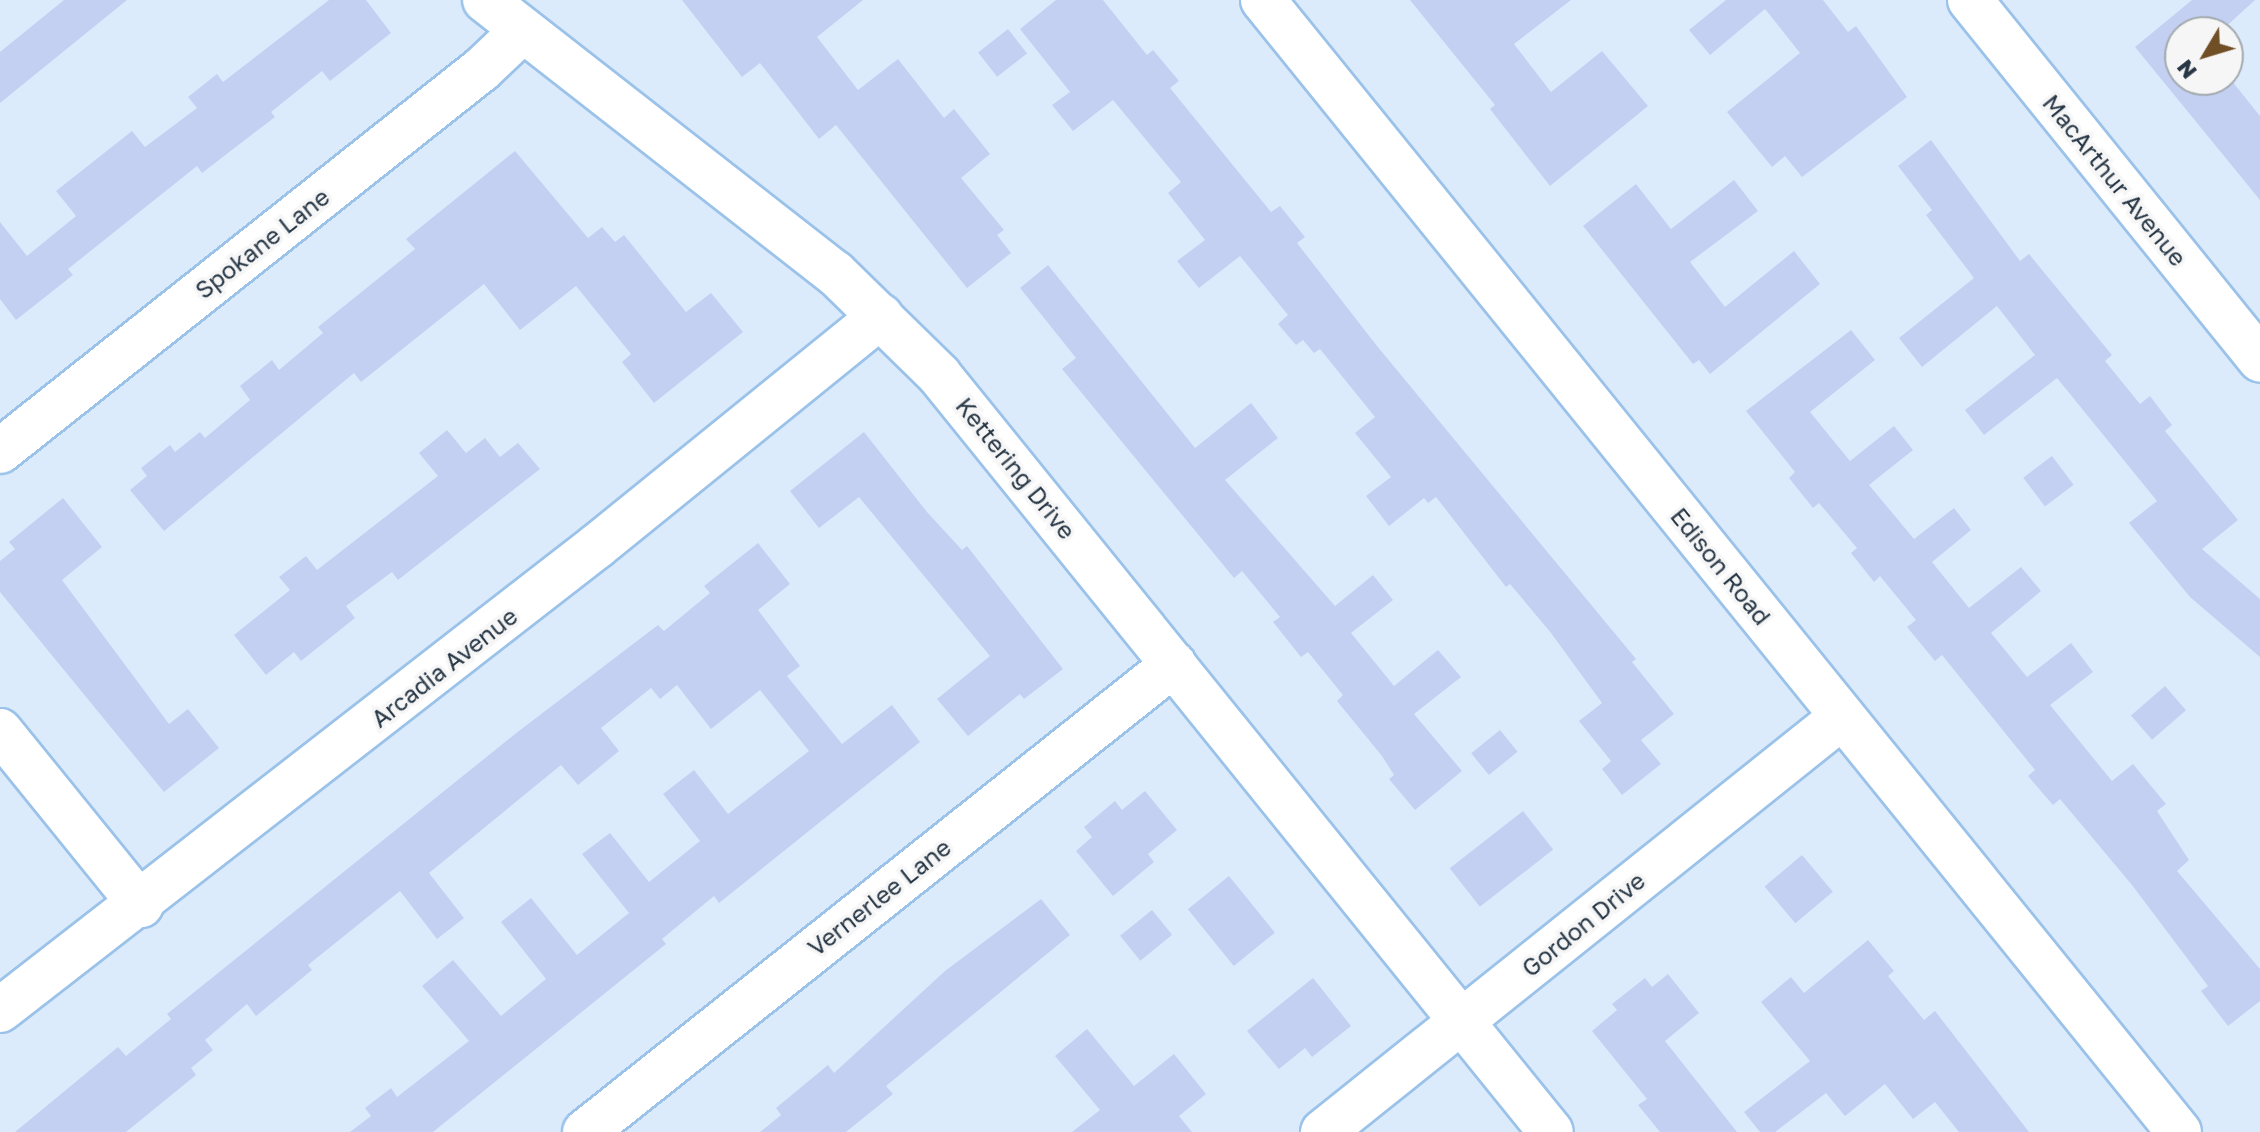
<!DOCTYPE html>
<html>
<head>
<meta charset="utf-8">
<style>
  body { margin:0 }
  #map { position:relative; width:2260px; height:1132px; overflow:hidden; background:#dbebfc; font-family:"Golos Text",sans-serif }
  div>[style] { position:absolute }
  .building>* { inset:0; background:#c4d0f2; transform-origin:0 0 }
  .roads { filter:drop-shadow(2px 0 #9bc2e9) drop-shadow(-2px 0 #9bc2e9) drop-shadow(0 2px #9bc2e9) drop-shadow(0 -2px #9bc2e9) }
  .minor>* { height:44px; margin:-22px; padding:0 22px; transform-origin:22px; border-radius:22px; background:#fff }
  .major>* { height:44px; margin:-22px; padding:0 22px; transform-origin:22px; border-radius:22px; background:#fff }
  span { translate:-50% -50%; white-space:nowrap; text-align:center; line-height:1.15; -webkit-text-stroke:7px #f6f6f6; paint-order:stroke }
  .street-label { font-size:24px; color:#273746 }
  .north { position:absolute; left:2164px; top:16px; width:80px; height:80px; box-sizing:border-box; background:#f6f6f6; border:2px solid #a3aab0; border-radius:50%; rotate:232deg; font-size:22px; font-weight:700; line-height:32px; text-align:center; color:#273746 }
  .north::after { content:''; display:block; margin:auto; width:28px; height:36px; background:#704e26; clip-path:polygon(50% 0,100% 100%,50% 72%,0 100%) }
</style>
</head>
<body>
<div id="map">
  <div class="building">
    <div style="clip-path:polygon(64px 0,127px 0,0 103px,0 52px)"></div>
    <div style="clip-path:polygon(329px 0,366px 0,391px 33px,330px 81px,322px 71px,271px 112px,275px 117px,202px 173px,197px 166px,68px 269px,73px 275px,16px 320px,0 299px,0 222px,27px 256px,76px 216px,56px 191px,132px 131px,145px 147px,197px 108px,188px 97px,217px 74px,223px 82px)"></div>
    <div style="clip-path:polygon(682px 0,863px 0,817px 37px,858px 90px,898px 59px,944px 118px,954px 109px,990px 154px,961px 178px,1004px 230px,997px 235px,1011px 253px,967px 288px,836px 125px,819px 139px,760px 63px,742px 77px)"></div>
    <div style="clip-path:polygon(1056px 0,1103px 0,1147px 55px,1153px 50px,1179px 81px,1170px 88px,1271px 212px,1280px 206px,1305px 237px,1297px 243px,1377px 346px,1636px 659px,1632px 662px,1674px 714px,1641px 740px,1661px 764px,1622px 795px,1602px 769px,1611px 761px,1579px 721px,1602px 703px,1551px 633px,1510px 584px,1506px 587px,1436px 497px,1428px 503px,1424px 498px,1389px 526px,1366px 496px,1391px 477px,1355px 433px,1375px 417px,1320px 349px,1314px 353px,1303px 340px,1296px 345px,1278px 324px,1288px 315px,1240px 256px,1199px 288px,1177px 261px,1205px 240px,1168px 193px,1181px 182px,1113px 100px,1073px 131px,1052px 105px,1070px 92px,1020px 29px)"></div>
    <div style="clip-path:polygon(1410px 0,1571px 0,1514px 44px,1551px 92px,1602px 51px,1648px 106px,1550px 186px,1490px 109px,1495px 105px)"></div>
    <div style="clip-path:polygon(1726px 0,1823px 0,1848px 32px,1856px 26px,1907px 97px,1802px 177px,1785px 156px,1772px 167px,1727px 112px,1800px 53px,1765px 9px,1710px 55px,1689px 30px)"></div>
    <div style="clip-path:polygon(2192px 0,2255px 0,2220px 32px,2180px 32px,2180px 80px,2228px 80px,2228px 76px,2260px 116px,2260px 200px,2135px 47px)"></div>
    <div style="left:1008px;top:29px;width:31px;height:38px;rotate:52deg"></div>
    <div style="clip-path:polygon(2228px 41px,2240px 56px,2228px 65px)"></div>
    <div style="clip-path:polygon(1931px 140px,2020px 261px,2029px 254px,2112px 355px,2105px 361px,2140px 404px,2150px 396px,2172px 425px,2165px 431px,2238px 520px,2202px 549px,2260px 599px,2260px 657px,2190px 597px,2129px 523px,2157px 501px,2057px 378px,1984px 435px,1965px 410px,2035px 355px,1997px 306px,1922px 367px,1899px 338px,1974px 278px,1926px 215px,1932px 210px,1898px 166px)"></div>
    <div style="clip-path:polygon(515px 151px,588px 238px,602px 227px,615px 242px,624px 235px,686px 312px,711px 293px,743px 332px,654px 403px,622px 362px,631px 354px,576px 286px,520px 330px,484px 284px,361px 382px,354px 373px,164px 531px,130px 490px,147px 476px,141px 468px,170px 445px,175px 452px,200px 432px,205px 438px,250px 400px,240px 386px,272px 360px,279px 370px,323px 333px,318px 327px,415px 249px,406px 239px)"></div>
    <div style="clip-path:polygon(1734px 180px,1758px 211px,1690px 262px,1725px 307px,1794px 251px,1820px 284px,1710px 374px,1699px 360px,1693px 364px,1583px 226px,1636px 184px,1671px 229px)"></div>
    <div style="clip-path:polygon(1048px 265px,1195px 448px,1251px 403px,1278px 438px,1225px 480px,1335px 606px,1373px 575px,1393px 600px,1351px 633px,1394px 686px,1438px 650px,1461px 677px,1414px 714px,1462px 771px,1415px 810px,1389px 779px,1394px 775px,1382px 756px,1337px 701px,1343px 695px,1308px 652px,1301px 657px,1273px 622px,1280px 617px,1242px 571px,1234px 578px,1062px 369px,1076px 358px,1020px 288px)"></div>
    <div style="clip-path:polygon(1851px 330px,1875px 360px,1810px 412px,1850px 461px,1894px 426px,1913px 450px,1869px 485px,1914px 539px,1954px 508px,1971px 530px,1932px 562px,1969px 608px,2021px 567px,2041px 591px,1991px 633px,2027px 677px,2071px 643px,2093px 672px,2050px 705px,2112px 781px,2133px 764px,2166px 804px,2157px 811px,2189px 860px,2177px 871px,2260px 969px,2260px 1001px,2228px 1026px,2201px 991px,2208px 986px,2132px 885px,2060px 799px,2053px 805px,2028px 776px,2035px 770px,1942px 655px,1935px 661px,1907px 627px,1916px 620px,1880px 576px,1874px 582px,1851px 553px,1857px 548px,1819px 503px,1813px 508px,1789px 478px,1795px 472px,1746px 411px)"></div>
    <div style="clip-path:polygon(447px 430px,466px 453px,485px 438px,500px 457px,518px 443px,540px 469px,398px 580px,392px 572px,346px 606px,355px 618px,301px 661px,294px 652px,266px 675px,234px 635px,290px 590px,279px 577px,306px 556px,317px 570px,438px 476px,419px 453px)"></div>
    <div style="clip-path:polygon(864px 432px,927px 512px,962px 550px,967px 546px,1063px 669px,1024px 699px,1020px 694px,968px 736px,937px 699px,990px 656px,859px 497px,819px 528px,790px 491px)"></div>
    <div style="left:2052px;top:456px;width:36px;height:36px;rotate:53deg"></div>
    <div style="clip-path:polygon(63px 498px,102px 547px,62px 580px,169px 724px,188px 709px,219px 748px,164px 792px,0 592px,0 561px,15px 549px,9px 542px)"></div>
    <div style="clip-path:polygon(758px 543px,790px 584px,758px 610px,800px 666px,787px 676px,842px 744px,892px 705px,920px 742px,719px 903px,714px 896px,662px 939px,666px 944px,433px 1132px,350px 1132px,371px 1116px,365px 1108px,391px 1088px,397px 1097px,469px 1041px,422px 986px,453px 960px,501px 1016px,546px 979px,501px 922px,531px 898px,577px 955px,629px 913px,582px 854px,610px 833px,649px 882px,700px 841px,663px 794px,694px 770px,728px 814px,809px 751px,760px 690px,711px 729px,677px 685px,660px 699px,651px 688px,601px 728px,619px 751px,578px 785px,561px 765px,429px 873px,464px 918px,437px 939px,400px 891px,308px 965px,312px 970px,256px 1016px,247px 1004px,205px 1040px,213px 1050px,191px 1068px,196px 1075px,126px 1132px,15px 1132px,118px 1047px,126px 1056px,171px 1019px,167px 1014px,515px 734px,658px 625px,664px 631px,710px 593px,704px 586px)"></div>
    <div style="left:2165px;top:686px;width:32px;height:45px;rotate:49deg"></div>
    <div style="left:1500px;top:730px;width:28px;height:37px;rotate:51deg"></div>
    <div style="clip-path:polygon(1145px 791px,1177px 830px,1148px 854px,1154px 862px,1113px 896px,1076px 851px,1092px 837px,1084px 827px,1115px 801px,1122px 810px)"></div>
    <div style="left:1523px;top:811px;width:49px;height:93px;rotate:52deg"></div>
    <div style="left:1802px;top:855px;width:48px;height:49px;rotate:50deg"></div>
    <div style="left:1229px;top:876px;width:73px;height:53px;rotate:51deg"></div>
    <div style="clip-path:polygon(1041px 899px,1070px 935px,886px 1086px,893px 1094px,846px 1132px,760px 1132px,781px 1115px,776px 1108px,828px 1065px,834px 1073px,945px 971px)"></div>
    <div style="left:1152px;top:910px;width:32px;height:41px;rotate:51deg"></div>
    <div style="clip-path:polygon(1868px 940px,1894px 971px,1888px 976px,1924px 1020px,1935px 1011px,2029px 1132px,1959px 1132px,1935px 1102px,1913px 1119px,1885px 1084px,1845px 1116px,1826px 1093px,1775px 1132px,1760px 1132px,1744px 1112px,1810px 1061px,1761px 1002px,1791px 977px,1804px 993px)"></div>
    <div style="clip-path:polygon(1668px 974px,1699px 1013px,1665px 1041px,1737px 1132px,1660px 1132px,1638px 1105px,1647px 1099px,1592px 1031px,1617px 1010px,1612px 1004px,1645px 978px,1652px 987px)"></div>
    <div style="clip-path:polygon(1313px 978px,1351px 1026px,1312px 1057px,1305px 1048px,1279px 1069px,1247px 1031px)"></div>
    <div style="clip-path:polygon(1087px 1029px,1134px 1086px,1174px 1054px,1206px 1094px,1179px 1116px,1192px 1132px,1072px 1132px,1100px 1110px,1055px 1056px)"></div>
  </div>
  <div class="roads">
    <div class="minor">
      <div style="left:485px;top:0;width:444px;rotate:38deg"></div>
      <div style="left:835px;top:273px;width:146px;rotate:44.4deg"></div>
      <div style="left:939px;top:375px;width:973px;rotate:51.05deg"></div>
      <div style="left:1970px;top:0;width:462px;rotate:51.1deg"></div>
      <div style="left:0;top:451px;width:615px;rotate:-38.4deg"></div>
      <div style="left:482px;top:69px;width:54px;rotate:-43.5deg"></div>
      <div style="left:0;top:731px;width:224px;rotate:51deg"></div>
      <div style="left:0;top:1010px;width:756px;rotate:-37.86deg"></div>
      <div style="left:597px;top:546px;width:365px;rotate:-39deg"></div>
      <div style="left:585px;top:1132px;width:752px;rotate:-38.47deg"></div>
      <div style="left:1323px;top:1132px;width:665px;rotate:-38.65deg"></div>
    </div>
    <div class="major">
      <div style="left:1263px;top:0;width:1456px;rotate:51.02deg"></div>
    </div>
  </div>
  <div class="street-label">
    <span style="left:2115px;top:180px;rotate:51deg">MacArthur Avenue</span>
    <span style="left:262px;top:243px;rotate:-38deg">Spokane Lane</span>
    <span style="left:1016px;top:468px;rotate:51deg">Kettering Drive</span>
    <span style="left:1721px;top:566px;rotate:51deg">Edison Road</span>
    <span style="left:444px;top:667px;rotate:-38deg">Arcadia Avenue</span>
    <span style="left:879px;top:897px;rotate:-38deg">Vernerlee Lane</span>
    <span style="left:1583px;top:924px;rotate:-39deg">Gordon Drive</span>
  </div>
  <div class="north">N</div>
</div>
</body>
</html>
